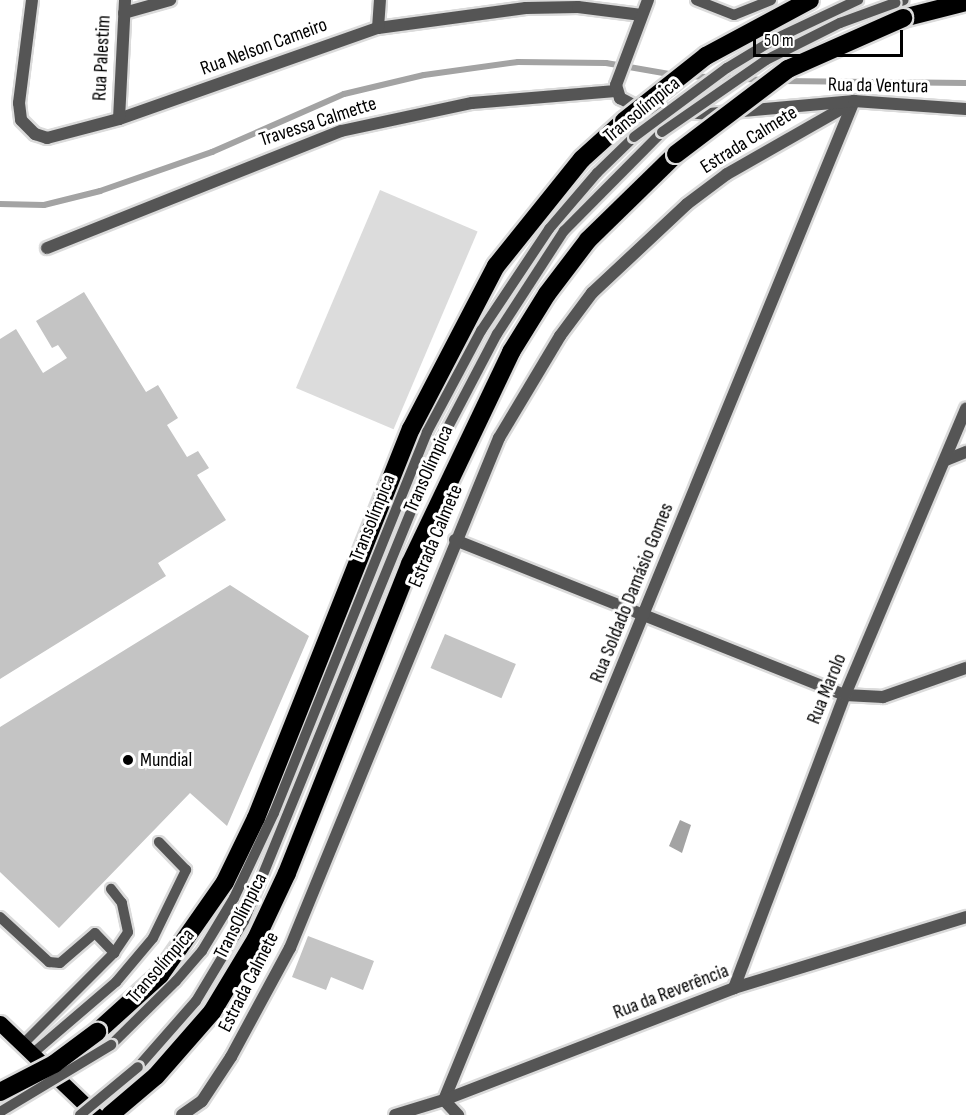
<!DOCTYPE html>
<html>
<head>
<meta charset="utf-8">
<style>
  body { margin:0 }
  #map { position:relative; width:966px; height:1115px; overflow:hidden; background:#fff; font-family:"Sofia Sans Condensed",sans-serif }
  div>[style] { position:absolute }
  .green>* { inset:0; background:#dcdcdc; transform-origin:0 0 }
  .water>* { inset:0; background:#a3a3a3 }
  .stream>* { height:6px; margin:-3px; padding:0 3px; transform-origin:3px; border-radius:3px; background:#a3a3a3 }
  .building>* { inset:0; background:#c4c4c4; transform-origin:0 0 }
  .roads { filter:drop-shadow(2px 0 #dbdbdb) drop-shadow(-2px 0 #dbdbdb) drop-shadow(0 2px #dbdbdb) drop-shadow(0 -2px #dbdbdb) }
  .service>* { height:10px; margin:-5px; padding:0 5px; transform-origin:5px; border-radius:5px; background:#555 }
  .minor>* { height:12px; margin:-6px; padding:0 6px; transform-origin:6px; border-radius:6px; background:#555 }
  .tertiary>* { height:12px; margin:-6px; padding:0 6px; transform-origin:6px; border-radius:6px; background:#555 }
  .primary>* { height:15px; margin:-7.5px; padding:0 7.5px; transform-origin:7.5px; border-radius:7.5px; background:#000 }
  .motorway>* { height:18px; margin:-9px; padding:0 9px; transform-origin:9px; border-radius:9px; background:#000 }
  .bridges { filter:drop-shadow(2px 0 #dbdbdb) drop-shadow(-2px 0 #dbdbdb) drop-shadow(0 2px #dbdbdb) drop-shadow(0 -2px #dbdbdb) }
  .service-bridge>* { height:10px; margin:-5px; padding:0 5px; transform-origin:5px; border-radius:5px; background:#555 }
  .motorway-bridge>* { height:18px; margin:-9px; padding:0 9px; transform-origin:9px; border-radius:9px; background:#000 }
  .dots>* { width:16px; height:16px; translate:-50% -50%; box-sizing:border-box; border:3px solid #fff; border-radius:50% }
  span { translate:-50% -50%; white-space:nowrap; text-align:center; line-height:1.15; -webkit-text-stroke:6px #fff; paint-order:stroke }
  .street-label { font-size:20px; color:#000 }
  .poi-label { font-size:20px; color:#000 }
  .left { translate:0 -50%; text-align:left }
  .scale { position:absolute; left:753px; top:30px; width:150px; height:27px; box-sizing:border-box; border:3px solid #000; border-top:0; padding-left:8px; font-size:18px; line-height:21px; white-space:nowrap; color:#000; -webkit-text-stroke:4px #fff; paint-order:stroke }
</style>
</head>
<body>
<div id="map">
  <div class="green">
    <div style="left:380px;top:190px;width:106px;height:215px;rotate:23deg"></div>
  </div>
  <div class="water">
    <div style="clip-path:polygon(680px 820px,691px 825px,682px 853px,669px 846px)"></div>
  </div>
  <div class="stream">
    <div style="left:688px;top:76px;width:77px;rotate:3deg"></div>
    <div style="left:781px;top:81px;width:185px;rotate:0.6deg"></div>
    <div style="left:0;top:204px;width:44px;rotate:1.3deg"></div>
    <div style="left:44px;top:205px;width:58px;rotate:-14deg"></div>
    <div style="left:100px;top:191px;width:119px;rotate:-19.2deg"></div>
    <div style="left:212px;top:152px;width:144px;rotate:-23.7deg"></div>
    <div style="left:344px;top:94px;width:82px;rotate:-13.4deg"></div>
    <div style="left:424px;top:75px;width:95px;rotate:-7.9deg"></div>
    <div style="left:518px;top:62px;width:88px;rotate:0.7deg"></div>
    <div style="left:606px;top:63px;width:70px;rotate:9.9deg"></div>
  </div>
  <div class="building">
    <div style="clip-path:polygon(84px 292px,146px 392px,158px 385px,178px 418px,167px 425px,187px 457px,198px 451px,209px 468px,197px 475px,226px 520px,158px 563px,166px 576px,0 679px,0 339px,16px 329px,43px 373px,67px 358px,58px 345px,52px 348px,36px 321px)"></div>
    <div style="clip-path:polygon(230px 585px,309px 636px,227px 826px,190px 793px,59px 928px,0 872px,0 727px)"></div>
    <div style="left:445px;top:634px;width:77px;height:37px;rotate:23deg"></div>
    <div style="clip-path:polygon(308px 936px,374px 961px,363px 990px,331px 977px,326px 990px,292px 977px)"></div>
  </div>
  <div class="roads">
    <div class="service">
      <div style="left:696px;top:0;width:41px;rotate:21.5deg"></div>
      <div style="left:734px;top:15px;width:40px;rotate:-22deg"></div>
      <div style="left:895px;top:3px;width:9px;rotate:-18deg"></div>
      <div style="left:0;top:917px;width:67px;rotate:42.6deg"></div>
      <div style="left:49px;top:962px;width:11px;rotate:5deg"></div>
      <div style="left:60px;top:963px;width:46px;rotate:-40.6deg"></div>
      <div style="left:95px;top:933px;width:28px;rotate:46deg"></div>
      <div style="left:22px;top:1045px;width:130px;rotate:-45deg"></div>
      <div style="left:114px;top:953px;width:25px;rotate:-56deg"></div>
      <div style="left:128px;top:932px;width:30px;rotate:-102deg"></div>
      <div style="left:122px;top:903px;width:18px;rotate:-128deg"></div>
      <div style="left:111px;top:1045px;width:91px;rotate:-44.6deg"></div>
      <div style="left:176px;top:981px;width:40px;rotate:-49deg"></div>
      <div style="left:202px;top:951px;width:62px;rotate:-58.9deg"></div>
      <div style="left:234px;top:898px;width:94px;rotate:-64.8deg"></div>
      <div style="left:274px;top:813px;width:411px;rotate:-68.1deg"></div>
      <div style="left:427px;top:432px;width:115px;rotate:-61.9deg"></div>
      <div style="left:481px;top:331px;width:123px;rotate:-56.3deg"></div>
      <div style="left:549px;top:229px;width:74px;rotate:-49.4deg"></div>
      <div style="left:597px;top:173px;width:52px;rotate:-44.2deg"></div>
      <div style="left:32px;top:1054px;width:111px;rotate:-40.6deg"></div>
      <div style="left:116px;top:982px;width:57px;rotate:-49.9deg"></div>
      <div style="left:153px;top:938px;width:76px;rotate:-64.1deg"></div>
      <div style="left:186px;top:870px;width:39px;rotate:-134deg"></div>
      <div style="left:138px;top:1067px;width:88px;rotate:-48.7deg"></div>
      <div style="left:196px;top:1001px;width:93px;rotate:-59deg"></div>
      <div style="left:244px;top:921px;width:509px;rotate:-67.82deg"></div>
      <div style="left:436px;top:450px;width:131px;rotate:-62.3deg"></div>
      <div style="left:497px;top:334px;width:123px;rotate:-57deg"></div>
      <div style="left:564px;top:231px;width:139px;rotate:-45.3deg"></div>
    </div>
    <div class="minor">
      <div style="left:32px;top:0;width:104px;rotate:97.2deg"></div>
      <div style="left:19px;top:103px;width:17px;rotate:83deg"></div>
      <div style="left:21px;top:120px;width:20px;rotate:45deg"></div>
      <div style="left:35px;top:134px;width:13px;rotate:18deg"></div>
      <div style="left:47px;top:138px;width:74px;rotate:-14.8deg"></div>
      <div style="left:119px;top:119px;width:275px;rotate:-19.4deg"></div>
      <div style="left:378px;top:28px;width:149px;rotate:-7.7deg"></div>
      <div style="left:526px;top:8px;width:52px;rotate:-1.1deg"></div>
      <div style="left:578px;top:7px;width:64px;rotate:7.2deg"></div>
      <div style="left:124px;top:13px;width:48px;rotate:-15.8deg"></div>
      <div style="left:378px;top:28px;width:28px;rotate:-86deg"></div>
      <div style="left:119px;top:119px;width:119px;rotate:-87.1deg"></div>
      <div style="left:47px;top:248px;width:316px;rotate:-21.7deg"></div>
      <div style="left:341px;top:131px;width:134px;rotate:-12.1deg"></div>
      <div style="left:472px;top:103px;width:144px;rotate:-4.8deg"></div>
      <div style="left:946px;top:460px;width:22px;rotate:-22deg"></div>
      <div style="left:455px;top:540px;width:420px;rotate:21.7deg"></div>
      <div style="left:845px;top:695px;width:38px;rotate:3deg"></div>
      <div style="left:883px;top:697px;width:88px;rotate:-19.3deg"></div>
      <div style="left:734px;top:988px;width:313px;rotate:-69.3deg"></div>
      <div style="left:845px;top:695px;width:311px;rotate:-67.1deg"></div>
      <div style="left:444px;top:1100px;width:1080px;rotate:-67.69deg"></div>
      <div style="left:444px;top:1100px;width:21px;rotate:47deg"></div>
      <div style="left:182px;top:1115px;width:24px;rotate:-35deg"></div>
      <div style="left:202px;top:1101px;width:53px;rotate:-56.6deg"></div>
      <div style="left:231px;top:1057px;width:124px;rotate:-61.6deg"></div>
      <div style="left:290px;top:948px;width:551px;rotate:-67.72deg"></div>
      <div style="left:499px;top:438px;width:119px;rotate:-59.1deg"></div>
      <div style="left:560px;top:336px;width:54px;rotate:-53.3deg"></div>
      <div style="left:592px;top:293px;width:130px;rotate:-43.1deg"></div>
      <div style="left:687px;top:204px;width:50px;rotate:-36.9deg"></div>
      <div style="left:727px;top:174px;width:145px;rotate:-29.7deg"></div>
      <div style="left:395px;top:1115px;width:51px;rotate:-17deg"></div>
      <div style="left:444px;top:1100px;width:311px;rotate:-21.1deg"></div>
      <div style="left:734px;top:988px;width:243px;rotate:-17deg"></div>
    </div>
    <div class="tertiary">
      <div style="left:648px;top:0;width:91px;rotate:110.6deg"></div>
      <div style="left:616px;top:85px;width:14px;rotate:73deg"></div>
      <div style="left:620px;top:98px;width:19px;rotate:28deg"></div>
      <div style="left:637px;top:107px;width:72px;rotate:5.6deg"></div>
      <div style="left:709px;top:114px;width:146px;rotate:-5.1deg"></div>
      <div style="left:854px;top:101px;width:112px;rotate:4.1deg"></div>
    </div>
    <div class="primary">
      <div style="left:0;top:1023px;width:133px;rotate:43.8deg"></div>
    </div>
    <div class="motorway">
      <div style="left:903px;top:18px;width:65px;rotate:-14.3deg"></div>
      <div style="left:97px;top:1032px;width:85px;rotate:-42.1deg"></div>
      <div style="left:160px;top:975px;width:113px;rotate:-55deg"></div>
      <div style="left:225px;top:882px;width:71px;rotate:-64.2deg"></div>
      <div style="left:256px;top:818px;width:419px;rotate:-68.3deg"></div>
      <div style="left:411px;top:429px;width:184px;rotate:-62.5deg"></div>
      <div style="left:496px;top:266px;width:137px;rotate:-51.2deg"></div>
      <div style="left:582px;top:159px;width:57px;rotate:-42.1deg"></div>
      <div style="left:110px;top:1115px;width:60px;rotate:-40.3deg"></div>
      <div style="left:156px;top:1076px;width:85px;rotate:-48.8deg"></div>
      <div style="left:212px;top:1012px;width:85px;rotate:-58.9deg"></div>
      <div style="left:256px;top:939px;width:73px;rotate:-64.8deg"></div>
      <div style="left:287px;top:873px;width:333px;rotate:-68.3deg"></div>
      <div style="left:410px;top:564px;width:235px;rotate:-64.5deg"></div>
      <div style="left:511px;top:352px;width:68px;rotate:-58.2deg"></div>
      <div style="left:547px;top:294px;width:68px;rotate:-52.8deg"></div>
      <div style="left:588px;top:240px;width:123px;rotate:-44.3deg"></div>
    </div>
  </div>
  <div class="bridges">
    <div class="service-bridge">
      <div style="left:662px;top:132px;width:126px;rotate:-34.7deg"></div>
      <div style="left:766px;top:60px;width:83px;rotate:-26.6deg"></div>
      <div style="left:840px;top:23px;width:59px;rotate:-20deg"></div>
      <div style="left:634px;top:137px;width:116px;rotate:-36.6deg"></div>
      <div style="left:727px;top:68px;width:56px;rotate:-31.1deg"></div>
      <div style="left:775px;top:39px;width:92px;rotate:-25.2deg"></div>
      <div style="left:0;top:1112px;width:130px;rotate:-31.1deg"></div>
      <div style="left:80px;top:1115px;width:75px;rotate:-39.6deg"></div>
    </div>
    <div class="motorway-bridge">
      <div style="left:624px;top:121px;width:105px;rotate:-38.4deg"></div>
      <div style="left:706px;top:56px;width:118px;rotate:-28.3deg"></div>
      <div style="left:676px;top:154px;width:141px;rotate:-37.2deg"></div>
      <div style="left:788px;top:69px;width:126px;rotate:-23.9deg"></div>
      <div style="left:0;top:1092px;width:61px;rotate:-27.4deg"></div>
      <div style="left:54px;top:1064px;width:54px;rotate:-36.7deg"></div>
    </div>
  </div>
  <div class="dots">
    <div style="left:128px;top:760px;background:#000"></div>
  </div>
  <div class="street-label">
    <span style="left:264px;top:47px;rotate:-20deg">Rua Nelson Cameiro</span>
    <span style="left:102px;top:58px;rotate:-87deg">Rua Palestim</span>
    <span style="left:878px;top:86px;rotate:1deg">Rua da Ventura</span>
    <span style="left:642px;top:110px;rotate:-39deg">Transolímpica</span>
    <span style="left:318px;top:122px;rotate:-18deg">Travessa Calmette</span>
    <span style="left:749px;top:140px;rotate:-32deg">Estrada Calmete</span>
    <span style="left:429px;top:469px;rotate:-66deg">TransOlímpica</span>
    <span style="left:373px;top:518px;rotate:-68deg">Transolímpica</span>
    <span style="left:436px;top:536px;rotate:-67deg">Estrada Calmete</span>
    <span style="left:632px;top:593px;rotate:-68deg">Rua Soldado Damásio Gomes</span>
    <span style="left:827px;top:689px;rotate:-68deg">Rua Marolo</span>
    <span style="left:241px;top:916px;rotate:-63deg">TransOlímpica</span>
    <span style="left:161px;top:966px;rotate:-49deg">Transolímpica</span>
    <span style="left:249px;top:982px;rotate:-63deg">Estrada Calmete</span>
    <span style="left:671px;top:992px;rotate:-21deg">Rua da Reverência</span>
  </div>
  <div class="poi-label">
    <span class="left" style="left:140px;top:760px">Mundial</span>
  </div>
  <div class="scale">50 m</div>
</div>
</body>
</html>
